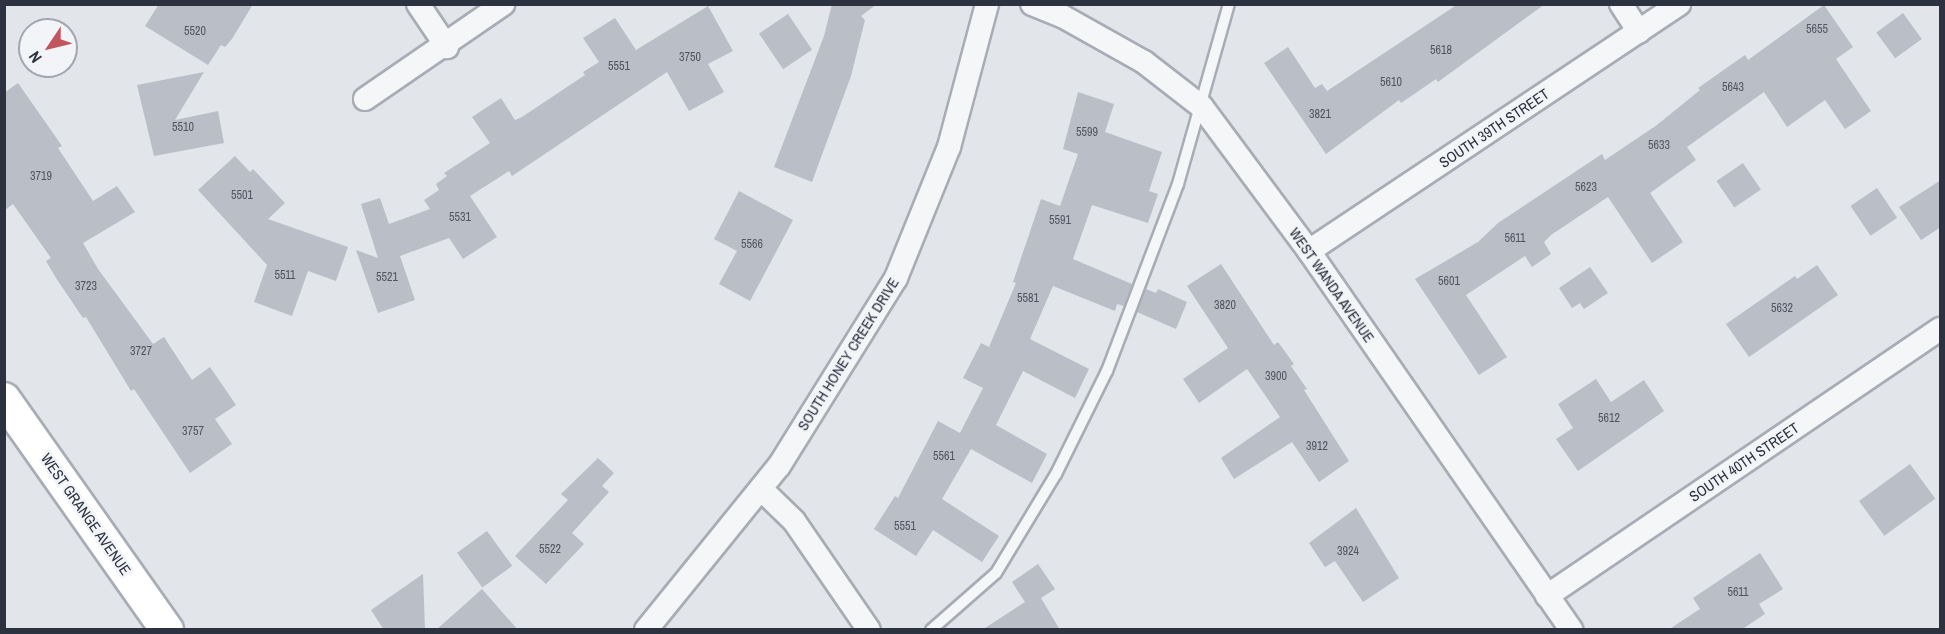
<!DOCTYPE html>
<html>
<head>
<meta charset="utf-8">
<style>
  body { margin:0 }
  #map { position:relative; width:1945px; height:634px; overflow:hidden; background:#e2e5ea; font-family:"Archivo Narrow",sans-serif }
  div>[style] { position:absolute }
  .building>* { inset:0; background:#babec6; transform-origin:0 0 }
  .roads { filter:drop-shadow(2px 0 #a8acb4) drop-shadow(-2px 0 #a8acb4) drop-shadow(0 2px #a8acb4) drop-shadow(0 -2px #a8acb4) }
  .lane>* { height:10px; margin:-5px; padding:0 5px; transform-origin:5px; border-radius:5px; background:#f5f6f8 }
  .street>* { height:22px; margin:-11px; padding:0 11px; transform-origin:11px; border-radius:11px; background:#f5f6f8 }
  .secondary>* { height:32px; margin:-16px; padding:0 16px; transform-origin:16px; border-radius:16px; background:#fff }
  span { translate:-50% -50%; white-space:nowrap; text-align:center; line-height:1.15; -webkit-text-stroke:5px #f2f4f7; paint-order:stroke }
  .number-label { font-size:12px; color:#505562 }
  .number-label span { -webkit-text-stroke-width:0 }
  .street-label { font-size:15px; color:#2c3240 }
  .frame { position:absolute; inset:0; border:6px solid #2c3240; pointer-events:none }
  .north { position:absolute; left:18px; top:18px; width:60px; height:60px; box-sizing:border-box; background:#f2f4f7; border:2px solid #a3a6ae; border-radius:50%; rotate:235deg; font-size:16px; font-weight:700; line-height:24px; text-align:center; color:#2c3240 }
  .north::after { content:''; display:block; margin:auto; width:21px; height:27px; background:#c3535c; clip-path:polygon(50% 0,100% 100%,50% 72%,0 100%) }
</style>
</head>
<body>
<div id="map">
  <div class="building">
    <div style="clip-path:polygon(159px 4px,253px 4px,232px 39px,225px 47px,221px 45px,208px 65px,145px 26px)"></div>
    <div style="clip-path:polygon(832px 4px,877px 4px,861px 16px,865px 20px,851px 76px,812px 182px,774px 167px,824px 36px)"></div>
    <div style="clip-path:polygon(1458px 4px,1545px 4px,1438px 82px,1436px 79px,1401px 103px,1399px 100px,1326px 154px,1264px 63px,1288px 47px,1315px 88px,1322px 84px,1327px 91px)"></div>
    <div style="clip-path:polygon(1824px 5px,1853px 47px,1836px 59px,1871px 111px,1845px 129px,1825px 100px,1787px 127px,1764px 92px,1687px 147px,1696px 160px,1650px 193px,1683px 242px,1652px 263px,1608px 197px,1551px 235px,1544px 242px,1551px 254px,1532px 267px,1525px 256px,1466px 295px,1507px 357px,1479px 375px,1415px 279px,1478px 242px,1498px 223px,1602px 154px,1605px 160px,1657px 125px,1700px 90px,1698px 88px,1745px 55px,1748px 60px)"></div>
    <div style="clip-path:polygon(708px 6px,733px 51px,708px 64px,724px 92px,689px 111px,667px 72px,512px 176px,509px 171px,470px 196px,497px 237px,463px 259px,449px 238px,400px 256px,415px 300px,378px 313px,356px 250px,378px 258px,361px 204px,380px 198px,389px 224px,430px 209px,424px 200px,439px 190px,436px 184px,447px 176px,444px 173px,490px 143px,472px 117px,501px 98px,515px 120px,522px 117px,585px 75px,583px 72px,599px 62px,583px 38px,615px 18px,636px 50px)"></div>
    <div style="left:1903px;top:13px;width:32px;height:33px;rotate:54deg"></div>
    <div style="left:788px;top:14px;width:43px;height:35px;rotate:56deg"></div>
    <div style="clip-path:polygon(204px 72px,175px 120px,218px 111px,224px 143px,154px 156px,137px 85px)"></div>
    <div style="clip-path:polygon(18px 83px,62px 146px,58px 148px,93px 201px,117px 186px,135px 212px,83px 243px,98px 269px,153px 344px,164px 337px,192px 380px,210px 367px,236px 405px,215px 419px,232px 444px,190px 473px,134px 389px,131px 391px,86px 317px,83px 318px,56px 278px,46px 261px,51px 258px,13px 204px,4px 211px,4px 93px)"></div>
    <div style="clip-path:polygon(1078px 92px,1114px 104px,1105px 132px,1162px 152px,1149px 191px,1158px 194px,1148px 223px,1092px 205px,1073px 259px,1132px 284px,1124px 306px,1117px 304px,1115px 311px,1053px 286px,1030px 339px,1089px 369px,1075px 398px,1023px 371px,996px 425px,1047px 454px,1032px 483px,971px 449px,942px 499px,999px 536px,982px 562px,933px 530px,916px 556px,874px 529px,895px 496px,898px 498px,938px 421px,960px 433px,983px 388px,963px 378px,981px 343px,989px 347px,1016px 283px,1013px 282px,1041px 199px,1060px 206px,1078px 154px,1063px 149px)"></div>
    <div style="clip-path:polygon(235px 156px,250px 172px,253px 169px,285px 203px,268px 219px,348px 247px,336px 281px,308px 271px,292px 316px,254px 302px,267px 265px,198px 190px)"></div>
    <div style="left:1743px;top:163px;width:32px;height:32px;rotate:56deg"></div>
    <div style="clip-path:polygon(1941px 180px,1941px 227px,1921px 240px,1899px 207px)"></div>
    <div style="left:1877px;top:188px;width:36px;height:32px;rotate:56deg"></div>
    <div style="clip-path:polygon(739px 191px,793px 220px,750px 301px,719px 284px,737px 251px,714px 239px)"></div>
    <div style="clip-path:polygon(1221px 264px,1274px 345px,1278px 342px,1294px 364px,1291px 366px,1307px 389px,1304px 390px,1349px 461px,1319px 482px,1292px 442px,1234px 479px,1221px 458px,1280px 417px,1247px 369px,1199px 403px,1183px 379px,1228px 348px,1187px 286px)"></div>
    <div style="clip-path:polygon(1817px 265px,1838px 295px,1749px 357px,1726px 324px,1795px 276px,1797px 279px)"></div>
    <div style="clip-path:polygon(1590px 267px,1608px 293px,1584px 309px,1580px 303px,1572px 308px,1559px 288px)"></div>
    <div style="clip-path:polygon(1146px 289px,1156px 293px,1158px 289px,1187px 302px,1176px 329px,1137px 312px)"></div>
    <div style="clip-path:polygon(1596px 379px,1611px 402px,1644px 380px,1664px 411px,1578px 471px,1556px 439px,1573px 428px,1558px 404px)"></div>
    <div style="clip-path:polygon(598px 458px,614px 473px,602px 486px,609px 492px,572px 533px,584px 544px,546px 584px,515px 556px,568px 500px,561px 494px)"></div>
    <div style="left:1910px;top:464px;width:43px;height:63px;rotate:54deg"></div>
    <div style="clip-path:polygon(1356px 508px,1399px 578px,1363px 602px,1335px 561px,1325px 567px,1309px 543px)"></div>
    <div style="left:487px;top:531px;width:43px;height:37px;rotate:54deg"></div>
    <div style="clip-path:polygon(1760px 553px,1783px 589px,1759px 604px,1765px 614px,1741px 630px,1668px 630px,1700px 609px,1693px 598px)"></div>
    <div style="clip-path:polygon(1038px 564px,1055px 589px,1041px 598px,1060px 630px,982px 630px,1025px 602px,1012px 582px)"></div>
    <div style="clip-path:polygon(423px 574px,425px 630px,384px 630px,371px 610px)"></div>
    <div style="clip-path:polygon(482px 589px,518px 630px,436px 630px)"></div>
  </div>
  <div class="roads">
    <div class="lane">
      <div style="left:931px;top:630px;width:86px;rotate:-41.2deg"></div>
      <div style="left:996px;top:573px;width:116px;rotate:-58.8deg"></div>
      <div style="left:1056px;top:474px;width:115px;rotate:-63.7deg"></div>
      <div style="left:1107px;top:371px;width:200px;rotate:-69.2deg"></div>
      <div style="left:1178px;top:184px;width:187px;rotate:-74.2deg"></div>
    </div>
    <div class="street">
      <div style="left:418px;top:4px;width:52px;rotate:56deg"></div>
      <div style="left:1032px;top:4px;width:32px;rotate:22deg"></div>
      <div style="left:1062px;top:16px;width:94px;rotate:29.3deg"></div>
      <div style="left:1144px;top:62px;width:73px;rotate:37.8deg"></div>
      <div style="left:1202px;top:107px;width:179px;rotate:53.4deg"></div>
      <div style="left:1309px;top:251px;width:461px;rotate:55.3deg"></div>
      <div style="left:1621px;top:4px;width:33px;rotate:57deg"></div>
      <div style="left:365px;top:99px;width:168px;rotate:-34.5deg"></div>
      <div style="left:1309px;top:251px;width:445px;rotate:-33.7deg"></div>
      <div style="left:761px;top:489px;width:46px;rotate:44.1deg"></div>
      <div style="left:794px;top:521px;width:132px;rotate:55.5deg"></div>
      <div style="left:1547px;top:596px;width:475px;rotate:-34.2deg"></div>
      <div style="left:646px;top:630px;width:211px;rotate:-51deg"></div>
      <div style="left:779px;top:466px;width:221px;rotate:-58.1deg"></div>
      <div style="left:896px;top:278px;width:141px;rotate:-68deg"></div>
      <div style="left:949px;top:147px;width:148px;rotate:-75.1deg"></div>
    </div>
    <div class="secondary">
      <div style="left:4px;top:399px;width:283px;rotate:54.8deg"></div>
    </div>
  </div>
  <div class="number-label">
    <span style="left:1817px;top:30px">5655</span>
    <span style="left:195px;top:32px">5520</span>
    <span style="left:1441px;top:51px">5618</span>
    <span style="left:690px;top:58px">3750</span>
    <span style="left:619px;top:67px">5551</span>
    <span style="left:1391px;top:83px">5610</span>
    <span style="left:1733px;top:88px">5643</span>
    <span style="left:1320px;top:115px">3821</span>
    <span style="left:183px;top:128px">5510</span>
    <span style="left:1087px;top:133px">5599</span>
    <span style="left:1659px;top:146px">5633</span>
    <span style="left:41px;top:177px">3719</span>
    <span style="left:1586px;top:188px">5623</span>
    <span style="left:242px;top:196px">5501</span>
    <span style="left:460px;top:218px">5531</span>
    <span style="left:1060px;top:221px">5591</span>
    <span style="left:1515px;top:239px">5611</span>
    <span style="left:752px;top:245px">5566</span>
    <span style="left:285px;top:276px">5511</span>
    <span style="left:387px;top:278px">5521</span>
    <span style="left:1449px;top:282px">5601</span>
    <span style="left:86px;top:287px">3723</span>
    <span style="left:1028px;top:299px">5581</span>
    <span style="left:1225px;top:306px">3820</span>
    <span style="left:1782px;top:309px">5632</span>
    <span style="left:141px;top:352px">3727</span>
    <span style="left:1276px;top:377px">3900</span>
    <span style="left:1609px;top:419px">5612</span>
    <span style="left:193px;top:432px">3757</span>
    <span style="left:1317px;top:447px">3912</span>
    <span style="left:944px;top:457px">5561</span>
    <span style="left:905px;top:527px">5551</span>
    <span style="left:550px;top:550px">5522</span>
    <span style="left:1348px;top:552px">3924</span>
    <span style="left:1738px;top:593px">5611</span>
  </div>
  <div class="street-label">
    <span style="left:1494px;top:128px;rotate:-34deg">SOUTH 39TH STREET</span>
    <span style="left:1332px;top:285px;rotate:55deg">WEST WANDA AVENUE</span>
    <span style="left:848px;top:354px;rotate:-58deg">SOUTH HONEY CREEK DRIVE</span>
    <span style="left:1744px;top:462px;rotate:-34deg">SOUTH 40TH STREET</span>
    <span style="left:86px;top:514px;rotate:55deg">WEST GRANGE AVENUE</span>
  </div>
  <div class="frame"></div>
  <div class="north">N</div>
</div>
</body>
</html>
